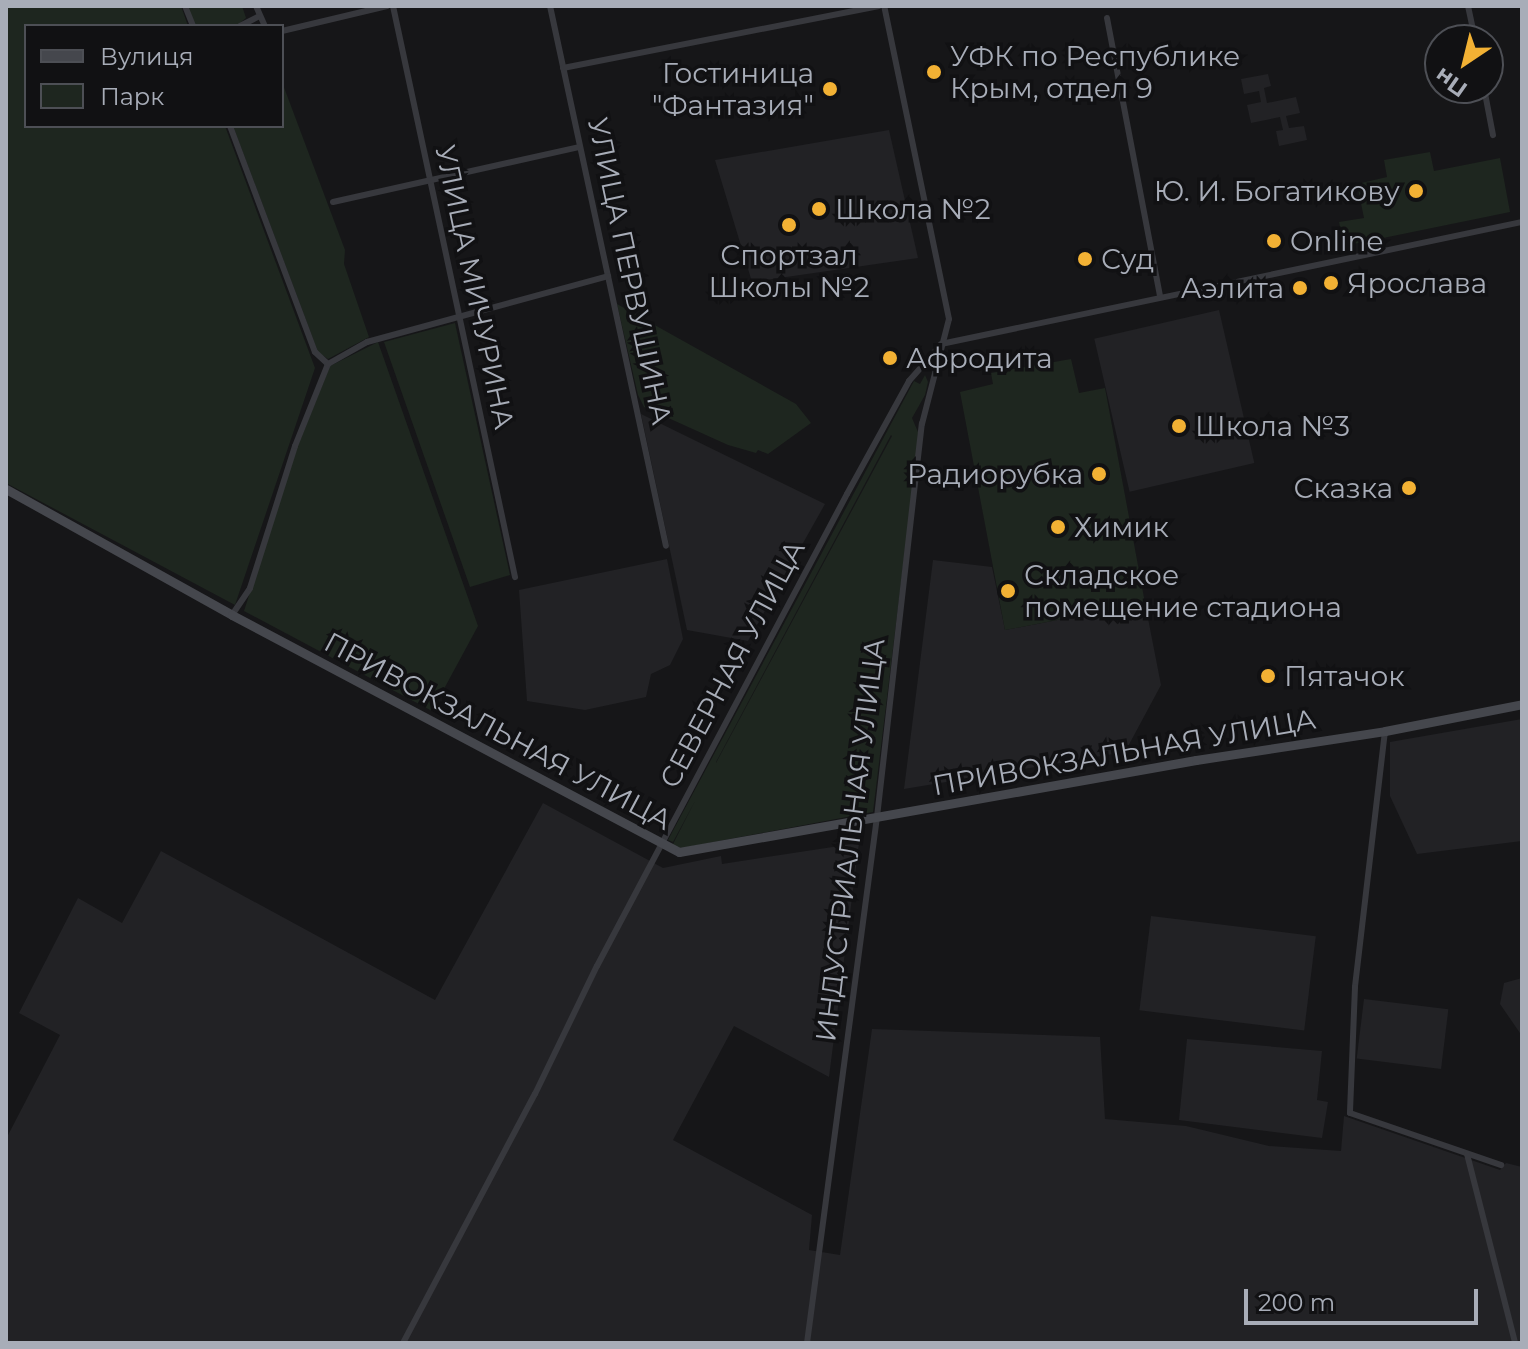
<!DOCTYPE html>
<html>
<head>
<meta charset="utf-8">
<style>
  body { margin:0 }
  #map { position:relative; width:1528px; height:1349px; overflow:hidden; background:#161618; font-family:Montserrat,sans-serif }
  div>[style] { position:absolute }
  .built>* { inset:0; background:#222225; transform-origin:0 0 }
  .green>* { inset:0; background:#1e261f }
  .minor>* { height:6px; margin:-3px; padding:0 3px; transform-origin:3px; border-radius:3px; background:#37383d }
  .secondary>* { height:9px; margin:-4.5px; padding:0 4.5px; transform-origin:4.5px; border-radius:4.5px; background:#45474d }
  .dots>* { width:22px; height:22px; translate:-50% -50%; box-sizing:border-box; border:4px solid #111113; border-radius:50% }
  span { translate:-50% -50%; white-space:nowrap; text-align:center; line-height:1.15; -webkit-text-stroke:7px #111113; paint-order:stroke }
  .poi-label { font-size:28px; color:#a8adb8 }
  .left { translate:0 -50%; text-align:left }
  .right { translate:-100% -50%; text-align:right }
  .street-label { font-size:28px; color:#a8adb8 }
  .frame { position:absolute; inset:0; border:8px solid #a8adb8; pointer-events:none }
  .legend { position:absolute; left:24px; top:24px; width:260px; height:104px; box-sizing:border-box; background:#111113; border:2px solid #4d4f55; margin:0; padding:10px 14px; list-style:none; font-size:24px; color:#a8adb8 }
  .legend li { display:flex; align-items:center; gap:16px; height:40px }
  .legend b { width:40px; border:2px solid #4d4f55 }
  .north { position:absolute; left:1424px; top:24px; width:80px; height:80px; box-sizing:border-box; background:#111113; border:2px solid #4d4f55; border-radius:50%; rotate:215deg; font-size:22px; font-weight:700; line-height:32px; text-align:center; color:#a8adb8 }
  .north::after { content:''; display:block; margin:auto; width:28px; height:36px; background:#f2b134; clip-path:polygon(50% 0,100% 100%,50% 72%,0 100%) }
  .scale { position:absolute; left:1244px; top:1289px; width:234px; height:36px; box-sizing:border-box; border:4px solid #a8adb8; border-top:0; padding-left:10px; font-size:24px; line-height:28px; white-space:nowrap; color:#a8adb8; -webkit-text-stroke:6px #111113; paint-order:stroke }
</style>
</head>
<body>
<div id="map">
  <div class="built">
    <div style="clip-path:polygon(1268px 74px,1271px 86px,1264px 88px,1267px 103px,1296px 97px,1300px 113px,1286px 116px,1289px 128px,1304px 126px,1307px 140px,1279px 146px,1276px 131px,1283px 130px,1280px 117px,1251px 123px,1247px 105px,1261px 102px,1259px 91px,1244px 94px,1241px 79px)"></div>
    <div style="clip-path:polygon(889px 130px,918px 258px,752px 282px,715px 160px)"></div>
    <div style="left:1219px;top:310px;width:157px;height:128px;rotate:77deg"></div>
    <div style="clip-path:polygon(641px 414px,825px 504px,748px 641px,687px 630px)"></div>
    <div style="clip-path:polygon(667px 559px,683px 639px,670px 665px,651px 674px,646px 697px,585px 710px,527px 701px,519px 590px)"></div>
    <div style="clip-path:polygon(933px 560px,992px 567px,1005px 630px,1145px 603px,1161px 685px,1125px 752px,904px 789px)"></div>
    <div style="clip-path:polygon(1522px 719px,1522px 841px,1417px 854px,1390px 796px,1390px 742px)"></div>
    <div style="clip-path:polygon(543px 803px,663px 868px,721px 856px,722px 864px,859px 843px,829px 1077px,734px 1026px,673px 1140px,812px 1215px,809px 1250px,840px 1255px,872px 1029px,1100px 1037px,1105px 1119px,1186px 1126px,1269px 1146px,1341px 1151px,1344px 1116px,1500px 1170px,1506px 1163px,1522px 1167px,1522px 1343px,6px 1343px,6px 1139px,60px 1035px,19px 1013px,78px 898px,122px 923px,161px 851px,435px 1000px)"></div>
    <div style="left:1151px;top:916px;width:166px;height:95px;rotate:7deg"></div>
    <div style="clip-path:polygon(1522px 978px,1522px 1036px,1500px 1004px,1504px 983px)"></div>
    <div style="left:1364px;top:999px;width:85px;height:60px;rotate:7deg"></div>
    <div style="clip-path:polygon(1187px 1039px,1322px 1051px,1317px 1100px,1328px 1102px,1322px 1138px,1179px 1120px)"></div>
  </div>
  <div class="green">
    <div style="clip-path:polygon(6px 6px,181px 6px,188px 26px,26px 26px,26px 126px,225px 126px,315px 368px,235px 605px,6px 483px)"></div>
    <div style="clip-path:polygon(187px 6px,242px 6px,246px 18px,236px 26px,195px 26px)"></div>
    <div style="clip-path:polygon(282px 82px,345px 250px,344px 264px,369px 337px,328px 359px,318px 352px,233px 126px,282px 126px)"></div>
    <div style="clip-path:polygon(1430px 152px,1434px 171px,1500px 158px,1510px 212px,1344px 246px,1339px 222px,1364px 218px,1357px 184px,1387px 177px,1384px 160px)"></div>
    <div style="clip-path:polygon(617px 304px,796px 404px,811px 423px,768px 454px,758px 450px,756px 453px,728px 445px,644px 407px,638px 395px)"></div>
    <div style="clip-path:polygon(455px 323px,510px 575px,470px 587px,384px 342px)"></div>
    <div style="clip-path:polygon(378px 342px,478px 626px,432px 711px,244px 611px,298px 445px,330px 366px)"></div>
    <div style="clip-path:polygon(1071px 359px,1079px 393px,1105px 388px,1145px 603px,1005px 630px,960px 392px,993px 384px,991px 373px)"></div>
    <div style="clip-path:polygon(evenodd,925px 375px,928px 382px,925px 395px,912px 418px,918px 432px,917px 452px,873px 812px,682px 848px,672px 846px,695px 801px,673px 842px,668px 840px,914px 381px,920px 384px,925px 375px,891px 435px,892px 436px,716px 763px,716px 762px,891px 435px)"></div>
  </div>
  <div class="minor">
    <div style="left:185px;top:6px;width:22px;rotate:68deg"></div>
    <div style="left:256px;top:6px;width:22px;rotate:66deg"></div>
    <div style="left:393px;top:6px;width:584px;rotate:77.94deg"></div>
    <div style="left:550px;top:6px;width:552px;rotate:77.88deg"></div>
    <div style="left:1468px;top:6px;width:35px;rotate:78deg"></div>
    <div style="left:1107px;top:18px;width:284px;rotate:79.2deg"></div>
    <div style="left:240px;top:26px;width:20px;rotate:-27deg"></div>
    <div style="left:282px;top:31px;width:108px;rotate:-13.4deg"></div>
    <div style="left:563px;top:68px;width:322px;rotate:-11.1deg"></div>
    <div style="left:1484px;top:88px;width:48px;rotate:79.2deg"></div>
    <div style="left:230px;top:126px;width:241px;rotate:69.4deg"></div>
    <div style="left:315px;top:352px;width:18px;rotate:43deg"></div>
    <div style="left:333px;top:202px;width:253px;rotate:-12.6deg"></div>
    <div style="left:941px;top:344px;width:594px;rotate:-11.86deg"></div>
    <div style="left:232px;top:615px;width:32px;rotate:-56deg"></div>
    <div style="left:250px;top:588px;width:149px;rotate:-72.4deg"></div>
    <div style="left:295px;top:446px;width:88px;rotate:-68.1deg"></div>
    <div style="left:328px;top:364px;width:45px;rotate:-29.4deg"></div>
    <div style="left:367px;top:342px;width:250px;rotate:-15.3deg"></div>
    <div style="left:1385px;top:731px;width:258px;rotate:96.7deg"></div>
    <div style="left:1355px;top:987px;width:126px;rotate:92.3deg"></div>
    <div style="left:1350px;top:1113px;width:160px;rotate:19deg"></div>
    <div style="left:1467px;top:1154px;width:195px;rotate:75.7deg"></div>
    <div style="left:403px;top:1343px;width:282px;rotate:-62.1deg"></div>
    <div style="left:535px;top:1094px;width:142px;rotate:-64.2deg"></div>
    <div style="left:597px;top:966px;width:534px;rotate:-62.09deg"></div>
    <div style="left:847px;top:494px;width:129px;rotate:-61.2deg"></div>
    <div style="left:909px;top:381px;width:45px;rotate:-48.6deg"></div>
    <div style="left:807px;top:1343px;width:531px;rotate:-82.42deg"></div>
    <div style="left:877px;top:817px;width:396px;rotate:-83.5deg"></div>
    <div style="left:922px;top:424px;width:108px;rotate:-75.6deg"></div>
    <div style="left:949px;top:319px;width:320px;rotate:-101.7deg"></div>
  </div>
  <div class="secondary">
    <div style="left:6px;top:489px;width:259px;rotate:29.1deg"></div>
    <div style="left:232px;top:615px;width:506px;rotate:27.93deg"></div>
    <div style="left:679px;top:852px;width:525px;rotate:-10.09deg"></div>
    <div style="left:1196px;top:760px;width:191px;rotate:-8.7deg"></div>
    <div style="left:1385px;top:731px;width:140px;rotate:-11.1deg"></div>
  </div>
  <div class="dots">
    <div style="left:934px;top:72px;background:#f2b134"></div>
    <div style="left:830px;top:89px;background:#f2b134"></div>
    <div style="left:1416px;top:191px;background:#f2b134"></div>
    <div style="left:819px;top:209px;background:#f2b134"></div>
    <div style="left:789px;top:225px;background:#f2b134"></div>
    <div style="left:1274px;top:241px;background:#f2b134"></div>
    <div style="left:1085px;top:259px;background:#f2b134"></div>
    <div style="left:1331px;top:283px;background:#f2b134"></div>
    <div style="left:1300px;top:288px;background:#f2b134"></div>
    <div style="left:890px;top:358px;background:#f2b134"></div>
    <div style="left:1179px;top:426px;background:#f2b134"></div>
    <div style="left:1099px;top:474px;background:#f2b134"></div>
    <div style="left:1409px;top:488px;background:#f2b134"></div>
    <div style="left:1058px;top:527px;background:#f2b134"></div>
    <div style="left:1008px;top:591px;background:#f2b134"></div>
    <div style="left:1268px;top:676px;background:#f2b134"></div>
  </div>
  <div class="poi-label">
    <span class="left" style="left:950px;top:72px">УФК по Республике<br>Крым, отдел 9</span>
    <span class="right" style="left:814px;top:89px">Гостиница<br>"Фантазия"</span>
    <span class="right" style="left:1400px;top:191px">Ю. И. Богатикову</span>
    <span class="left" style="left:835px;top:209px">Школа №2</span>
    <span class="left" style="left:1290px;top:241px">Online</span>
    <span style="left:789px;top:271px">Спортзал<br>Школы №2</span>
    <span class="left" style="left:1101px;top:259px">Суд</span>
    <span class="left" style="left:1347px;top:283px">Ярослава</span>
    <span class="right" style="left:1284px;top:288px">Аэлита</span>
    <span class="left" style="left:906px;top:358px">Афродита</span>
    <span class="left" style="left:1195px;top:426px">Школа №3</span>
    <span class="right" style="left:1083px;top:474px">Радиорубка</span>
    <span class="right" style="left:1393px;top:488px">Сказка</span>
    <span class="left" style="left:1074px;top:527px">Химик</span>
    <span class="left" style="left:1024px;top:591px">Складское<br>помещение стадиона</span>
    <span class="left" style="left:1284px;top:676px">Пятачок</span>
  </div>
  <div class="street-label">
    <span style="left:630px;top:271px;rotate:78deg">УЛИЦА ПЕРВУШИНА</span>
    <span style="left:475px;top:287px;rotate:78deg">УЛИЦА МИЧУРИНА</span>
    <span style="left:732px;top:664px;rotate:-62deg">СЕВЕРНАЯ УЛИЦА</span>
    <span style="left:498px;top:731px;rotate:28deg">ПРИВОКЗАЛЬНАЯ УЛИЦА</span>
    <span style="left:1124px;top:752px;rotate:-10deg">ПРИВОКЗАЛЬНАЯ УЛИЦА</span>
    <span style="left:850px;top:840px;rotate:-83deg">ИНДУСТРИАЛЬНАЯ УЛИЦА</span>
  </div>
  <div class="frame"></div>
  <ul class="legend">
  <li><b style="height:10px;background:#45474d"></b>Вулиця</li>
  <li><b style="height:22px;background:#1e261f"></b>Парк</li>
  </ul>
  <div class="north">Пн</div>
  <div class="scale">200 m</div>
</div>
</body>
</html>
